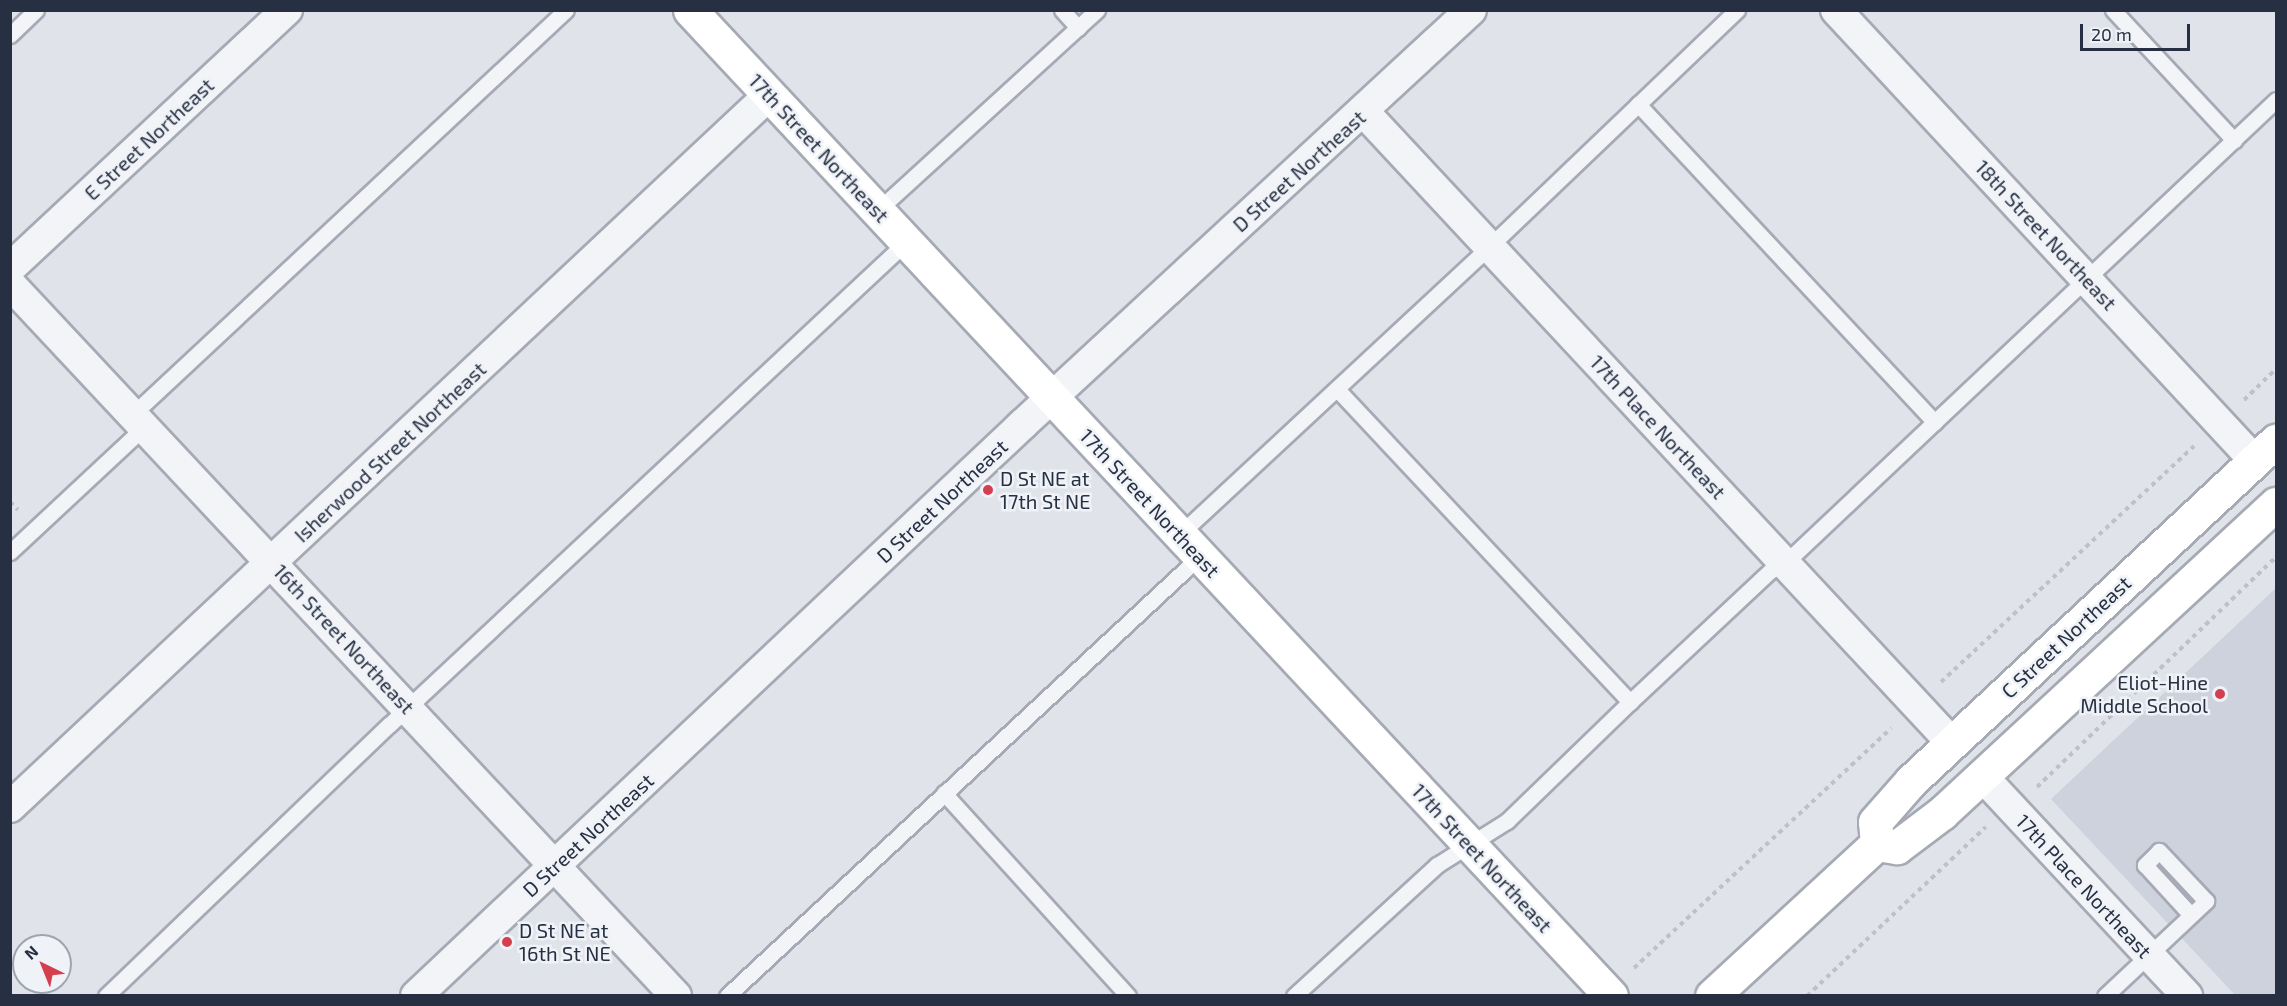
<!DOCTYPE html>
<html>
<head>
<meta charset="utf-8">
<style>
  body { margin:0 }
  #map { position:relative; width:2287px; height:1006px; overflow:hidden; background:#e0e3ea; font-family:"Exo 2",sans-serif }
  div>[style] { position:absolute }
  .built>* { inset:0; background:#cdd2dc }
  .path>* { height:4px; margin-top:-2px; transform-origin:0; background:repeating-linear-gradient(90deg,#bec1c9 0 4.5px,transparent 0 9px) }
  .roads { filter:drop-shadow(2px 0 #a5aab4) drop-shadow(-2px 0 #a5aab4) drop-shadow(0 2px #a5aab4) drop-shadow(0 -2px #a5aab4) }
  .lane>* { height:15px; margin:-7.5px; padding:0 7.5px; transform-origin:7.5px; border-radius:7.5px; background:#f3f4f8 }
  .street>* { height:30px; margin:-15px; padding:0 15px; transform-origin:15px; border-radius:15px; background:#f3f4f8 }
  .secondary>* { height:33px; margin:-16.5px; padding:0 16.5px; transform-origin:16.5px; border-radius:16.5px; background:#fff }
  .primary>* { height:33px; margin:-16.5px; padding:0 16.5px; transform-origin:16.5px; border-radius:16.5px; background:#fff }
  .dots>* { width:16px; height:16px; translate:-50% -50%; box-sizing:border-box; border:3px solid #eff2f7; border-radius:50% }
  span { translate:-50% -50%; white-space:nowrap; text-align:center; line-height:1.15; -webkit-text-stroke:5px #eff2f7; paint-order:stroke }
  .street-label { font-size:20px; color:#273042 }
  .poi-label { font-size:20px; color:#273042 }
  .left { translate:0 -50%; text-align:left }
  .right { translate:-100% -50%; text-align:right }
  .frame { position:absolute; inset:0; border:12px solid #273042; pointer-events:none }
  .north { position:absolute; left:12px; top:934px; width:60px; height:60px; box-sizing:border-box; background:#eff2f7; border:2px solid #9fa4af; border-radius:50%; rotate:317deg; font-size:16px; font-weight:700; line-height:24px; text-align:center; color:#273042 }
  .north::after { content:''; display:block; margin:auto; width:21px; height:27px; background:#d53e4f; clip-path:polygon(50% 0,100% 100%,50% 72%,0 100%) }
  .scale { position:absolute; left:2080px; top:24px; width:110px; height:27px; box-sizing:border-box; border:3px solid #273042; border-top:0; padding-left:8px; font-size:18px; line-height:21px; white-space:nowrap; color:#273042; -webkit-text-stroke:4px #eff2f7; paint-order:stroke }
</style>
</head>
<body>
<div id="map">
  <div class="built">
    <div style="clip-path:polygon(2276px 588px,2276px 995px,2235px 995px,2051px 799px)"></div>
  </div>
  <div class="path">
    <div style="left:2244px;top:400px;width:45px;rotate:-44.1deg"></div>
    <div style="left:10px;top:502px;width:11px;rotate:45deg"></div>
    <div style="left:1941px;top:682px;width:346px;rotate:-43deg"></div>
    <div style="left:2037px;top:787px;width:332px;rotate:-43.9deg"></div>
    <div style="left:1634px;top:968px;width:352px;rotate:-43deg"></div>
    <div style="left:1807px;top:996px;width:246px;rotate:-43.4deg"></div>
  </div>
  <div class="roads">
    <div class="lane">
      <div style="left:1062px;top:10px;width:24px;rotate:48deg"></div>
      <div style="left:2113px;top:10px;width:178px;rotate:47.1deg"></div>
      <div style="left:10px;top:35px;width:36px;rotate:-44deg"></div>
      <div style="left:1638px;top:104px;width:435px;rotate:47deg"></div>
      <div style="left:878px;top:210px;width:297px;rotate:-42.4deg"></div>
      <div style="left:1337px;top:389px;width:429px;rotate:46.9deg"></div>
      <div style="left:133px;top:414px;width:592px;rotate:-43.02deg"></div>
      <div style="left:1179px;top:535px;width:425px;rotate:-42.9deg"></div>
      <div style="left:1490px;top:246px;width:342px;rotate:-43.7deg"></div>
      <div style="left:10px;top:552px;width:185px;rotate:-43deg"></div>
      <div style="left:944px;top:793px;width:274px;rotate:47.8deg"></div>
      <div style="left:106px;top:996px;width:392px;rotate:-43.8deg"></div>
      <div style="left:389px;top:725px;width:708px;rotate:-43.05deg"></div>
      <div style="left:727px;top:996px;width:646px;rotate:-42.93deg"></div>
      <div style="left:1294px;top:996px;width:194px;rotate:-42.5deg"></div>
      <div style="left:1437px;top:865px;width:83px;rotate:-32.2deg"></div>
      <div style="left:1507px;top:821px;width:171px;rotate:-44.1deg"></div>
      <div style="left:1630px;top:702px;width:192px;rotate:-43.1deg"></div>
      <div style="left:1770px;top:571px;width:17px;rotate:-28deg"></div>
      <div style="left:1785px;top:563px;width:675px;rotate:-43.32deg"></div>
      <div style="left:2105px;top:996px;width:139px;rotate:-43.2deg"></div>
      <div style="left:2206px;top:901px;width:69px;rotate:-133.2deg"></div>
      <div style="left:2159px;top:851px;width:20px;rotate:135deg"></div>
      <div style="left:2145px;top:865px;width:68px;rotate:47.4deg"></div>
    </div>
    <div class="street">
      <div style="left:1836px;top:10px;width:616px;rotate:47.11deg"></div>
      <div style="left:1364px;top:112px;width:862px;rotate:47.02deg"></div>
      <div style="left:10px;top:268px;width:379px;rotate:-43deg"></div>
      <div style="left:10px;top:284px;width:975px;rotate:46.91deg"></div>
      <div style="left:1982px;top:776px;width:301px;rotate:47deg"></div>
      <div style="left:10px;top:807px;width:1041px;rotate:-43.17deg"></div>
      <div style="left:416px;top:996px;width:834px;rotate:-43.3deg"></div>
      <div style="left:1023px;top:424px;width:610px;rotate:-42.74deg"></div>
    </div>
    <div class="secondary">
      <div style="left:690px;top:10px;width:1349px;rotate:46.95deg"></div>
    </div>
    <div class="primary">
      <div style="left:1877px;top:844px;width:22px;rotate:-95deg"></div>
      <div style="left:1875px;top:822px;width:55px;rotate:-48.7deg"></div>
      <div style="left:1911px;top:781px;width:499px;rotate:-43deg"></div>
      <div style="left:1877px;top:844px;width:20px;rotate:9deg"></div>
      <div style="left:1897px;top:847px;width:56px;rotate:-37.1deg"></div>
      <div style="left:1942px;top:813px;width:455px;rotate:-42.8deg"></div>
      <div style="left:1712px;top:996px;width:224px;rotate:-42.7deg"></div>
    </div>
  </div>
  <div class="dots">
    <div style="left:988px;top:490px;background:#d53e4f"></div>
    <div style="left:2220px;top:694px;background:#d53e4f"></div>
    <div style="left:507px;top:942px;background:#d53e4f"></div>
  </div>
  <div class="street-label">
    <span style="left:149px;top:139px;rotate:-43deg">E Street Northeast</span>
    <span style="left:819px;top:148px;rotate:47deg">17th Street Northeast</span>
    <span style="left:1299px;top:171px;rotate:-42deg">D Street Northeast</span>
    <span style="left:2046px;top:235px;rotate:47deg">18th Street Northeast</span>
    <span style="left:1658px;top:427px;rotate:47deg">17th Place Northeast</span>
    <span style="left:390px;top:452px;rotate:-43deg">Isherwood Street Northeast</span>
    <span style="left:942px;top:501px;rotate:-43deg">D Street Northeast</span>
    <span style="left:1150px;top:503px;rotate:47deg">17th Street Northeast</span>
    <span style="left:2066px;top:637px;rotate:-43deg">C Street Northeast</span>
    <span style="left:344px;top:639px;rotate:47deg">16th Street Northeast</span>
    <span style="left:588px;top:835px;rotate:-43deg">D Street Northeast</span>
    <span style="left:1482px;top:858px;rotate:47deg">17th Street Northeast</span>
    <span style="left:2084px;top:886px;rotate:47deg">17th Place Northeast</span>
  </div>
  <div class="poi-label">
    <span class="left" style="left:1000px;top:490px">D St NE at<br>17th St NE</span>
    <span class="right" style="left:2208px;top:694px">Eliot-Hine<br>Middle School</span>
    <span class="left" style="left:519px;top:942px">D St NE at<br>16th St NE</span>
  </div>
  <div class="frame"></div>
  <div class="north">N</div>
  <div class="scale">20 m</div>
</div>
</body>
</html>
